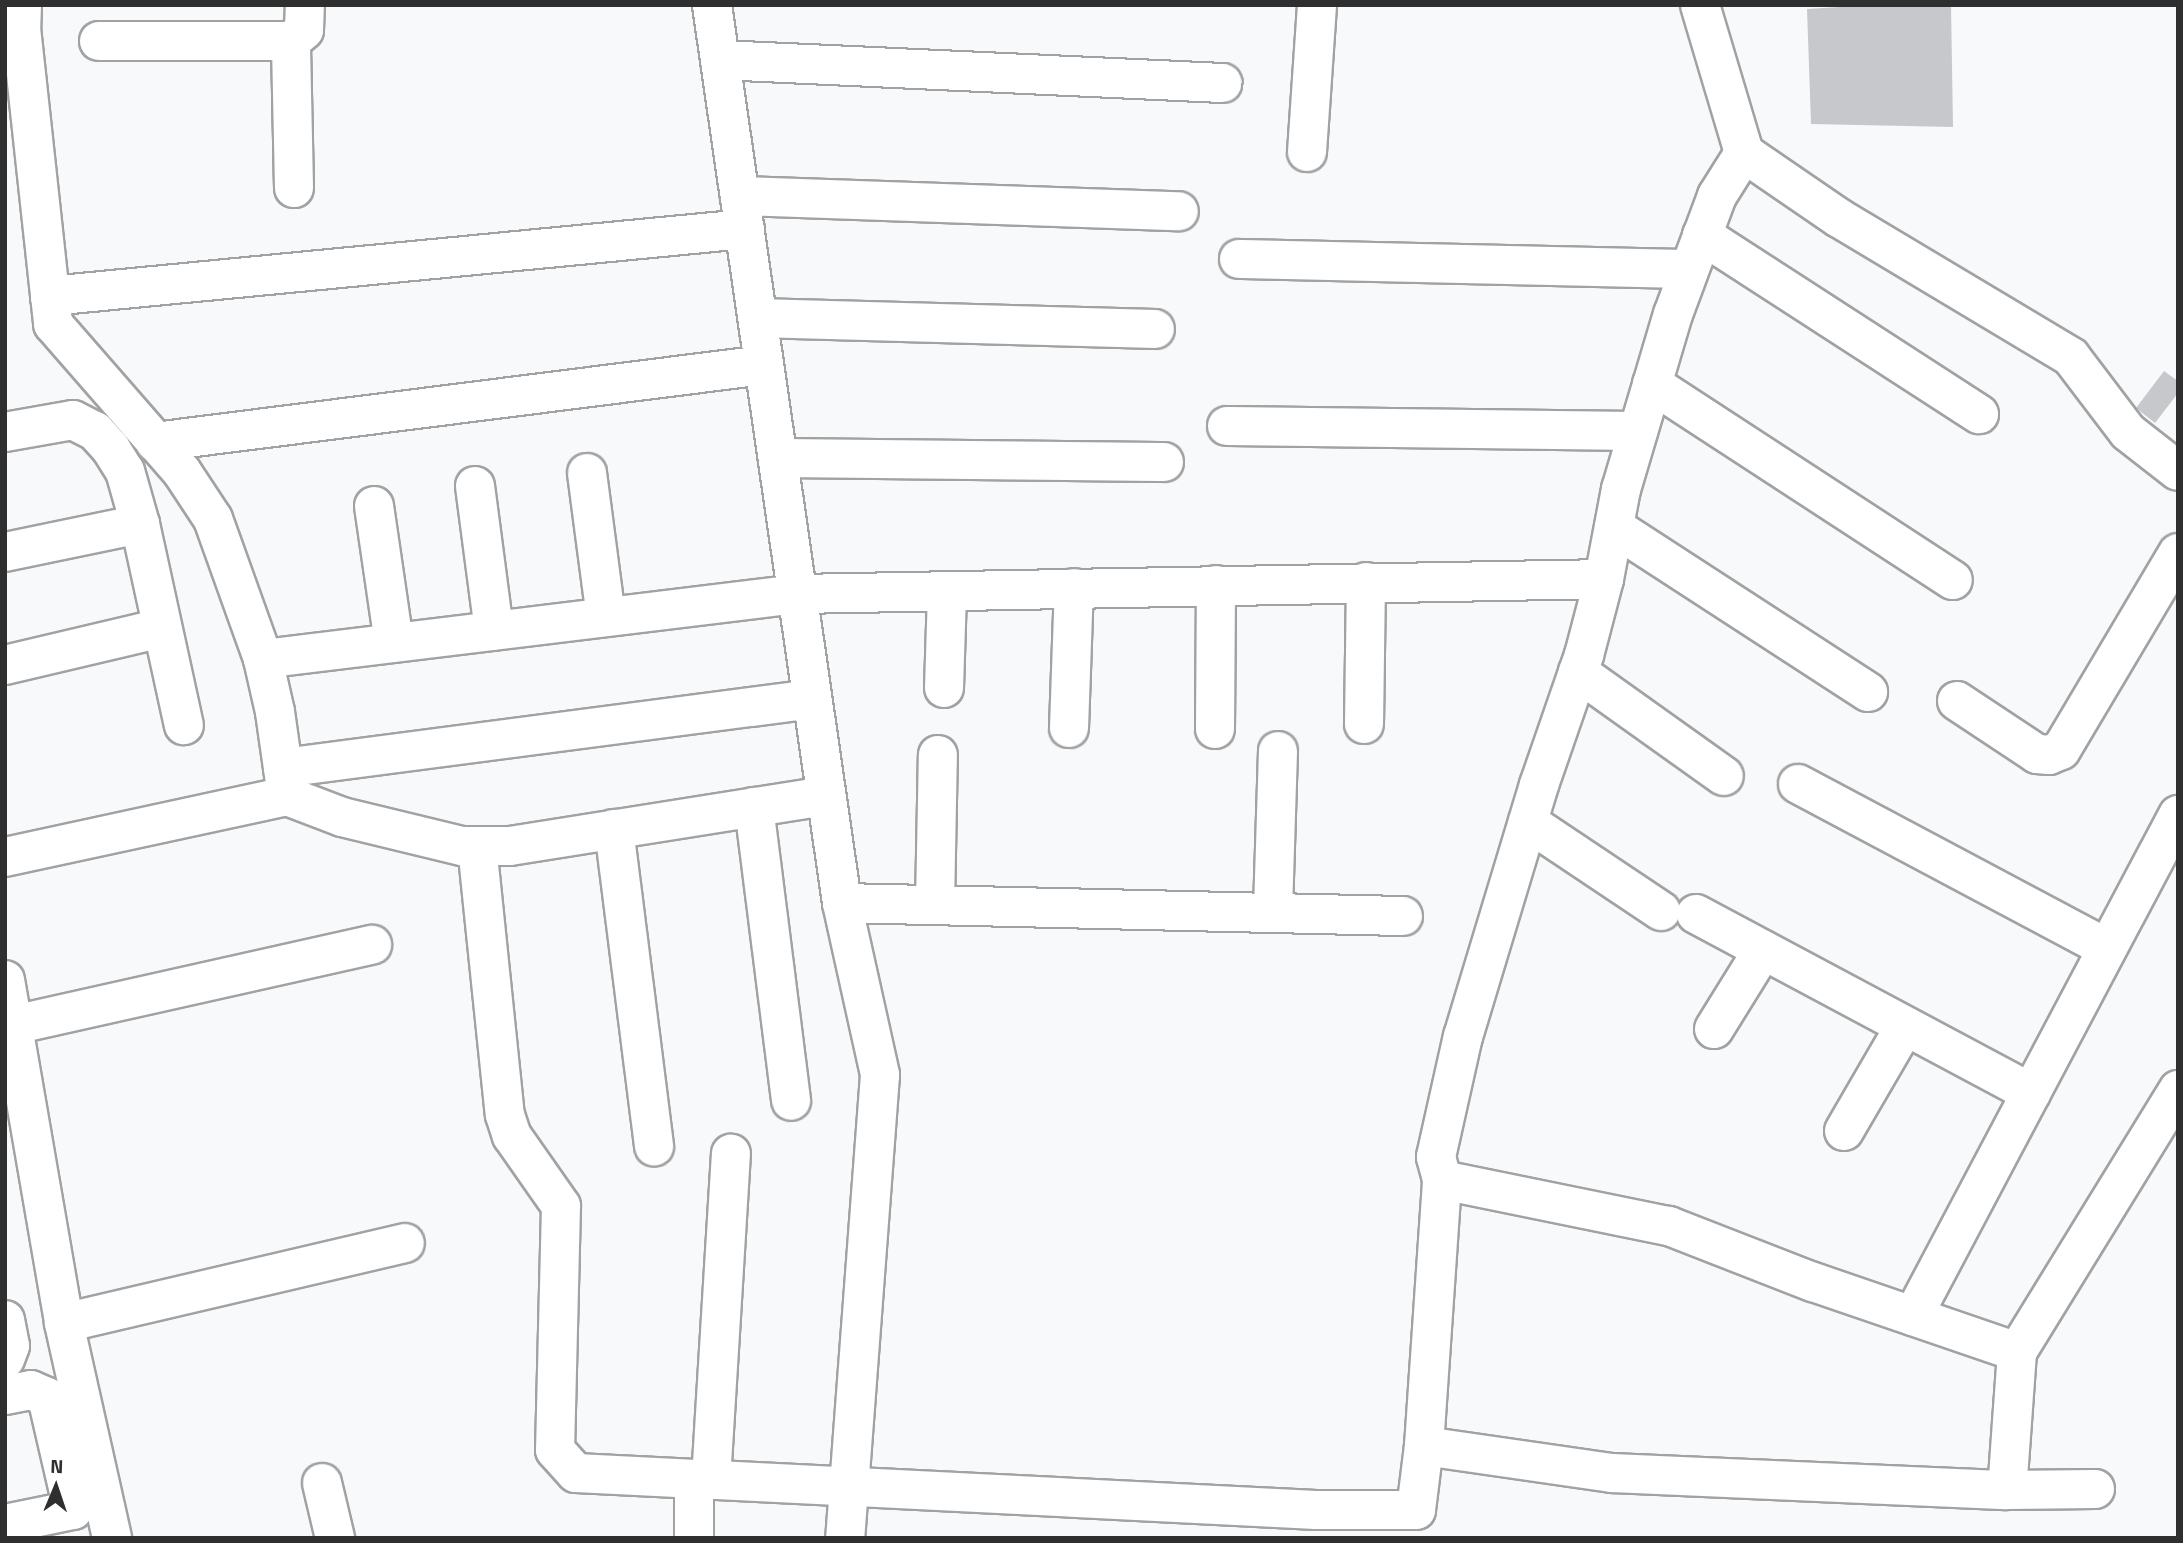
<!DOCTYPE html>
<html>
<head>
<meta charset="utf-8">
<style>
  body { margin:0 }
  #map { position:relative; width:2183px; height:1543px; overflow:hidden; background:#f7f9fb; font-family:"Titillium Web",sans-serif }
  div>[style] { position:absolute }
  .building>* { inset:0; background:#c7c8cb }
  .roads { filter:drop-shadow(2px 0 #a0a2a4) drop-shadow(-2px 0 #a0a2a4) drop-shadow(0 2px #a0a2a4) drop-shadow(0 -2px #a0a2a4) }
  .street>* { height:38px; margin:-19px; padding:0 19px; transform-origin:19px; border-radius:19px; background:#fff }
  span { translate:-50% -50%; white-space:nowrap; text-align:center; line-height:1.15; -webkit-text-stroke:5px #fff; paint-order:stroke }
  .frame { position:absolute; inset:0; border:7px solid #2f2f30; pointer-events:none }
  .north { position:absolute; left:21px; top:1452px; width:70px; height:70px; -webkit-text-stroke:5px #fff; paint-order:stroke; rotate:2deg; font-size:19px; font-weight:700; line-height:28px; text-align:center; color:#2f2f30 }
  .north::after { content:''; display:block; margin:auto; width:24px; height:32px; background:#2f2f30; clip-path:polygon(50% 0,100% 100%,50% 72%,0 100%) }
</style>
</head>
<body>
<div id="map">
  <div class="building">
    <div style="clip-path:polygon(1872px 5px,1951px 5px,1953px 127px,1811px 124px,1807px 9px)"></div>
    <div style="clip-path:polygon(2164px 371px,2178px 381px,2178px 393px,2155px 423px,2136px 408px)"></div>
  </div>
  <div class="roads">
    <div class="street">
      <div style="left:22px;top:5px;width:23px;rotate:92deg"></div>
      <div style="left:21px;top:28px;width:298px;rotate:83.8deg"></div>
      <div style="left:53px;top:324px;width:196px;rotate:48.9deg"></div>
      <div style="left:182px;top:472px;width:56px;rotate:56.6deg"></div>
      <div style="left:213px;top:519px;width:149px;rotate:70.3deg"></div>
      <div style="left:263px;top:659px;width:54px;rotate:77.2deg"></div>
      <div style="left:275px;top:712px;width:85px;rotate:81.9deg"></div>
      <div style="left:712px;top:5px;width:907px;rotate:81.76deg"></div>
      <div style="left:842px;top:903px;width:561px;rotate:1.33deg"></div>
      <div style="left:1700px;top:5px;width:154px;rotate:73.4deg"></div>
      <div style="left:1744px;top:153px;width:115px;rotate:34.4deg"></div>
      <div style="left:1839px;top:218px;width:270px;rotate:30.9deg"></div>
      <div style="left:2071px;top:357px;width:94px;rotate:52.8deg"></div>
      <div style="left:2128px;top:432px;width:63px;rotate:38deg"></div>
      <div style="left:99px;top:41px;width:192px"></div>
      <div style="left:720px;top:60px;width:503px;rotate:2.62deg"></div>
      <div style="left:1307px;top:152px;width:147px;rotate:-86.1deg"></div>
      <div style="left:1744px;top:153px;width:51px;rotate:122.1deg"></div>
      <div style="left:1717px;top:196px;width:126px;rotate:110.4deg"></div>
      <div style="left:1673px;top:314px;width:183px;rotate:106.5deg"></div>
      <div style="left:1621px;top:489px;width:92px;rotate:100.7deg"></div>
      <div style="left:1604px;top:579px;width:79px;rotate:104.7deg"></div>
      <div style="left:1584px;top:655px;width:138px;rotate:109.1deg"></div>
      <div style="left:1539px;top:785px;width:262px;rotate:106.8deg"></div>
      <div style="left:1463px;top:1036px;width:124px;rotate:102.6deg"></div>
      <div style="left:1436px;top:1157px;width:24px;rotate:75deg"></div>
      <div style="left:1442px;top:1180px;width:232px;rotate:11.5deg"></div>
      <div style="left:1669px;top:1226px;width:155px;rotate:21.3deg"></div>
      <div style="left:1813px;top:1282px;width:216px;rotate:18.9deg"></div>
      <div style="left:2017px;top:1352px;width:138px;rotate:94.1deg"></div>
      <div style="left:294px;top:188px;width:147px;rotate:-91.2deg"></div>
      <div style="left:291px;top:41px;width:17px;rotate:-40deg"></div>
      <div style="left:304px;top:30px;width:25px;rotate:-88deg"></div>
      <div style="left:740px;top:196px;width:439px;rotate:2deg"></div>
      <div style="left:1702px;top:235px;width:330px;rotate:32.9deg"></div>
      <div style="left:1239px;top:259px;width:448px;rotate:1.3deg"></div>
      <div style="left:50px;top:296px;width:698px;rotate:-5.51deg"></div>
      <div style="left:758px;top:318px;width:397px;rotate:1.6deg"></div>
      <div style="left:1652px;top:384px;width:359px;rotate:33.1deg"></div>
      <div style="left:1227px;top:426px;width:411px;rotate:0.7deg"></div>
      <div style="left:5px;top:432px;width:69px;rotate:-10deg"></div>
      <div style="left:73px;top:420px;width:25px;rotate:27deg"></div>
      <div style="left:95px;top:431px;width:24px;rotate:48deg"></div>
      <div style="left:111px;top:449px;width:26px;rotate:58deg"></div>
      <div style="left:125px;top:471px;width:55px;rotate:74.2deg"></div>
      <div style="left:140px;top:524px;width:206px;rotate:77.7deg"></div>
      <div style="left:155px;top:442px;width:614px;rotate:-7.21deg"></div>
      <div style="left:778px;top:458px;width:386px;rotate:0.6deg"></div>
      <div style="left:587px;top:473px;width:145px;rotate:82.5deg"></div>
      <div style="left:475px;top:486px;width:146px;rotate:82.5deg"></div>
      <div style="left:374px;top:506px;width:138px;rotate:81.7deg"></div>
      <div style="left:1614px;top:527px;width:303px;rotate:33deg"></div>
      <div style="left:5px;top:552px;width:138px;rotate:-11.7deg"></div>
      <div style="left:263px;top:659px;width:538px;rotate:-6.94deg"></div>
      <div style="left:797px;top:594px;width:807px;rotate:-1.06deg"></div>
      <div style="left:5px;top:665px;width:161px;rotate:-13.3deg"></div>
      <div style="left:1578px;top:672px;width:179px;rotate:35.5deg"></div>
      <div style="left:944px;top:688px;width:97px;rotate:-88.2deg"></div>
      <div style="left:1957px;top:701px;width:96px;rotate:33.5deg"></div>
      <div style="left:2037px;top:754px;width:12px;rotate:5deg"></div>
      <div style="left:2049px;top:755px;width:13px;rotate:-23deg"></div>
      <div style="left:2061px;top:750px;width:229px;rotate:-59.3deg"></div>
      <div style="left:1364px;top:724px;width:142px;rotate:-89.2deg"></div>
      <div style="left:1069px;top:728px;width:140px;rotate:-88deg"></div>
      <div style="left:1215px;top:729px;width:144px;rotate:-89.6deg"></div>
      <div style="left:283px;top:768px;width:533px;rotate:-7.43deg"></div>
      <div style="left:1798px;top:784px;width:350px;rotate:28deg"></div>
      <div style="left:754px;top:807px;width:296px;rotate:82.8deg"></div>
      <div style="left:1528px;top:822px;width:160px;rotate:33.8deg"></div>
      <div style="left:614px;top:829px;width:320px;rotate:82.8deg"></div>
      <div style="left:477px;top:846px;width:270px;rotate:84.1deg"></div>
      <div style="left:505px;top:1115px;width:22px;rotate:72deg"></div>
      <div style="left:512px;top:1136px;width:85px;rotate:55deg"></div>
      <div style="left:561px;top:1206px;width:244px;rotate:91.4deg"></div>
      <div style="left:555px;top:1450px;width:31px;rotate:48deg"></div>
      <div style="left:576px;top:1473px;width:741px;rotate:2.86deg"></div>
      <div style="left:1316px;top:1510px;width:100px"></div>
      <div style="left:1416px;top:1510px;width:64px;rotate:-82.9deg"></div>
      <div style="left:1424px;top:1446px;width:267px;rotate:-86.1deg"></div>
      <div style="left:5px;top:857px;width:289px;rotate:-12.2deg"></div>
      <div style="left:287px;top:796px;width:59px;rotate:20.9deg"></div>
      <div style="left:342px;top:817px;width:123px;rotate:13.6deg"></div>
      <div style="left:462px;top:846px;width:48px"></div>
      <div style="left:510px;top:846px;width:319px;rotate:-9deg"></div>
      <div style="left:842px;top:903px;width:176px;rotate:77.5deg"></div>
      <div style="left:880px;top:1075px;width:464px;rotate:94.3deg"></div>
      <div style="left:935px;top:905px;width:150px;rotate:-88.9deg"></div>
      <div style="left:1273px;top:910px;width:159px;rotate:-88.2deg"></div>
      <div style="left:1696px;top:914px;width:380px;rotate:28.1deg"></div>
      <div style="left:5px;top:980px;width:348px;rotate:80.2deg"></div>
      <div style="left:64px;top:1323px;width:220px;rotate:77.4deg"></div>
      <div style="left:13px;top:1025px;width:368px;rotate:-12.6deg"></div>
      <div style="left:1714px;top:1029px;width:93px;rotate:-58.2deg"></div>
      <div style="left:1844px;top:1131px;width:121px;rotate:-59.8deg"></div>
      <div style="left:1913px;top:1316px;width:567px;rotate:-62.12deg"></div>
      <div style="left:5px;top:1320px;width:26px;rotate:79deg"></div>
      <div style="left:10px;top:1346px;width:14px;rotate:111deg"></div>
      <div style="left:64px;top:1323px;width:350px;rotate:-13.2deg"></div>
      <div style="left:2017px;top:1352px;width:308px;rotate:-58.4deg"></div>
      <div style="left:5px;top:1395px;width:26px;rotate:-11deg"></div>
      <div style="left:31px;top:1390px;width:17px;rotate:24deg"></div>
      <div style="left:47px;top:1397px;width:116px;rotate:77deg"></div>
      <div style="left:73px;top:1510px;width:69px;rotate:168.4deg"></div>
      <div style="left:1424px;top:1446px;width:190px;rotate:8.2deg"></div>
      <div style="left:1612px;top:1473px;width:395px;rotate:2.5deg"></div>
      <div style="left:2007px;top:1490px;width:88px;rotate:-0.7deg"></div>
      <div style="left:711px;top:1480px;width:327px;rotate:-86.5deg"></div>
      <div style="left:322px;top:1483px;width:57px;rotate:76.7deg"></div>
      <div style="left:694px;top:1538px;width:59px;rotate:-90deg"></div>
    </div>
  </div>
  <div class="frame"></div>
  <div class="north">N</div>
</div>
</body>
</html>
